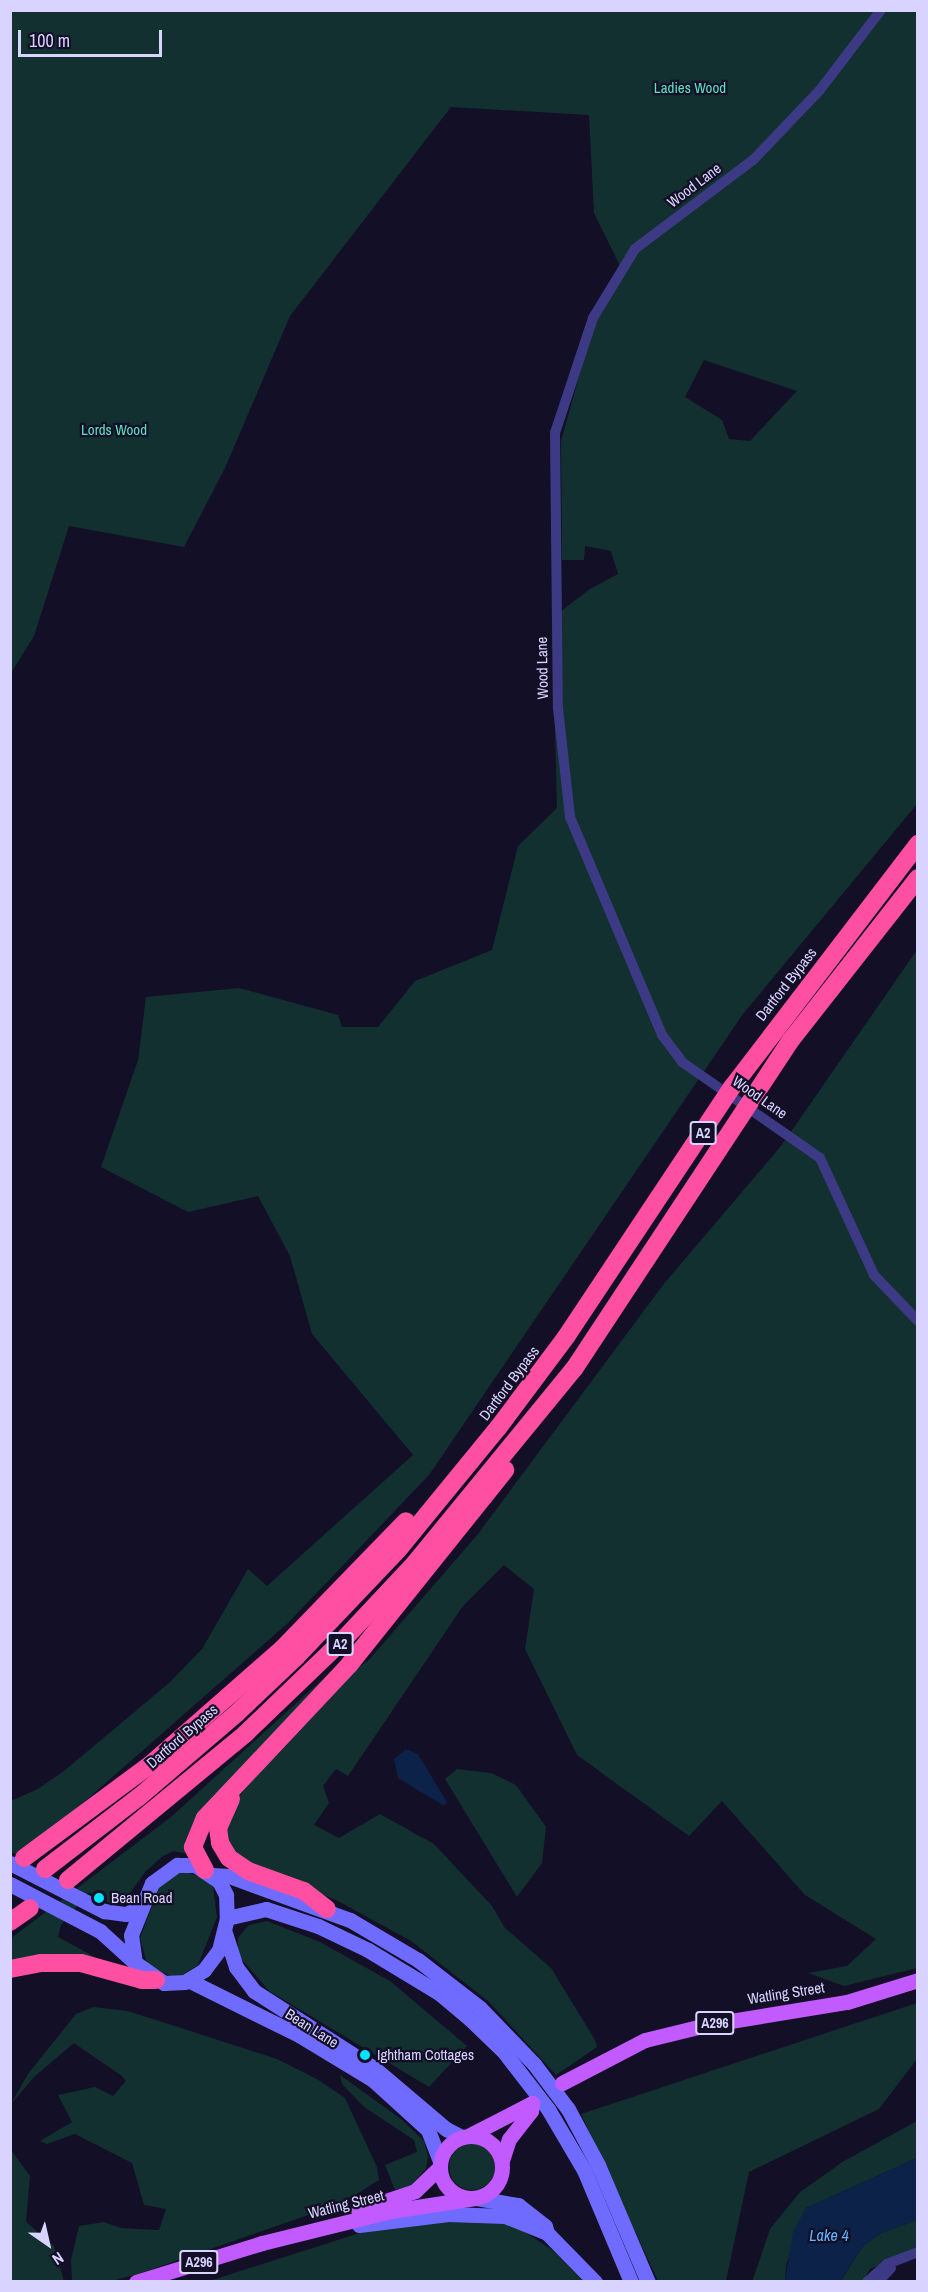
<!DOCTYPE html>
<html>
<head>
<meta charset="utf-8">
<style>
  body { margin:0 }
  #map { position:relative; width:928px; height:2292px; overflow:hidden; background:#130f26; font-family:"Archivo Narrow",sans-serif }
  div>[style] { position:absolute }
  .green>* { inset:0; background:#12302f }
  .round { border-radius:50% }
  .water>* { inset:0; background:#0c2248 }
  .street>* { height:10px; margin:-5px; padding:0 5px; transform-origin:5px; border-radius:5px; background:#3d3a85 }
  .secondary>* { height:15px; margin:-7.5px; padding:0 7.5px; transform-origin:7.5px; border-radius:7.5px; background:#6f6bff }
  .primary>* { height:15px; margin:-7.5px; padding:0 7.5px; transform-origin:7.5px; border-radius:7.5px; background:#c25bff }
  .primary>.ring { margin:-7.5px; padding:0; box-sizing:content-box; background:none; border:15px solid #c25bff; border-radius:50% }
  .highway>* { height:18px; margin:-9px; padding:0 9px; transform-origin:9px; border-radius:9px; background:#ff4fa3 }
  .dots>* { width:16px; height:16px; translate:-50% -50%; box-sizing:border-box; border:3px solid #130f26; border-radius:50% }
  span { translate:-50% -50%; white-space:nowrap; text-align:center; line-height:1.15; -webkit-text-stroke:4.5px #130f26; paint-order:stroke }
  .shield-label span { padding:2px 4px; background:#130f26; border:2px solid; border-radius:4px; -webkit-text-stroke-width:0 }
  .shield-label { font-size:14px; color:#d9d4ff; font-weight:700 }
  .park-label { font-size:15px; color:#5fe0c0 }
  .street-label { font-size:15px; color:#d9d4ff }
  .poi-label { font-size:15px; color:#d9d4ff }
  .left { translate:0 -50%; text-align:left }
  .water-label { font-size:16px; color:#62b6ff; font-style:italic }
  .frame { position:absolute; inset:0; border:12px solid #d9d4ff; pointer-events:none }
  .north { position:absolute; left:18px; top:2214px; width:60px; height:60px; -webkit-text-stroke:4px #130f26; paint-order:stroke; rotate:146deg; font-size:16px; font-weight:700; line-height:24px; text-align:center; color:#d9d4ff }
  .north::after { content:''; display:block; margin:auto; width:21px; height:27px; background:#d9d4ff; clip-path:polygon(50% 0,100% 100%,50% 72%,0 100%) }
  .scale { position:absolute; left:18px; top:30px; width:144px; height:27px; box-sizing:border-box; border:3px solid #d9d4ff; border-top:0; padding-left:8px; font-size:18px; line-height:21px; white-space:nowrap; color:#d9d4ff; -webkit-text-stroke:4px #130f26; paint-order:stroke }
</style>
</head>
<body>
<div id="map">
  <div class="green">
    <div style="clip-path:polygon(evenodd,11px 11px,917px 11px,917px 804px,743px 1014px,429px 1475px,288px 1623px,52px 1830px,17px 1855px,11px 1852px,11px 1801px,38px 1789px,64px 1771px,169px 1683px,202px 1649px,248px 1569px,267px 1586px,413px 1455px,312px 1334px,290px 1256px,258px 1196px,188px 1212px,101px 1167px,138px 1060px,146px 997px,239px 988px,338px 1015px,342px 1027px,378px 1027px,415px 981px,492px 950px,518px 846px,557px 808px,552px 618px,590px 589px,618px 574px,611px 551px,585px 546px,584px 560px,562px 560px,561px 441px,590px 337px,620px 266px,594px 213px,589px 115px,451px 107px,290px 316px,225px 468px,184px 547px,69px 526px,34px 636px,11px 673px,11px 11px,704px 360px,797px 391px,750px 441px,729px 439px,722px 420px,685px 397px,704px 360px)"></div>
    <div style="clip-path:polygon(917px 950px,917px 1968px,844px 1986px,808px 1973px,847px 1966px,876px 1939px,805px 1895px,722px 1801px,689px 1836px,577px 1755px,525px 1649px,534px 1589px,504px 1565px,463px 1606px,348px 1776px,336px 1769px,323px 1786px,329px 1803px,314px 1825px,339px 1838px,380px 1814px,434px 1844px,492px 1906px,505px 1928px,551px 1968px,595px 2040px,597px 2047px,556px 2075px,488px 2001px,411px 1941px,338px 1901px,238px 1858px,225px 1838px,230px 1810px,251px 1780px,355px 1669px,368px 1661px,478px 1534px,663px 1285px,781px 1146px)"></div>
    <div style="clip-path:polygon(324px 1678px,187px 1854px,174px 1851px,163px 1856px,146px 1871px,124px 1901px,109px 1903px,89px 1892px,61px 1925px,58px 1937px,95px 1957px,11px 1963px,10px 1939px,171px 1817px)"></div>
    <div style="clip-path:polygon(457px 1769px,491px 1773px,516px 1785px,546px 1827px,542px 1863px,517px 1897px,445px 1779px)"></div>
    <div style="clip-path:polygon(186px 1872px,206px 1879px,213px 1887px,217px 1917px,198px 1965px,182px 1975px,170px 1976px,147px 1964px,140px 1938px,160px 1886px,176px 1874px)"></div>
    <div style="clip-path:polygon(267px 1921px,320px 1942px,390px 1981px,467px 2046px,429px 2087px,269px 1991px,238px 1955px,238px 1938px,249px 1925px)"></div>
    <div style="clip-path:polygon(917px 2003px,917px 2059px,879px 2109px,749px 2172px,726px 2281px,658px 2281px,581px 2114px)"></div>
    <div style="clip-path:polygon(93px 2007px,128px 2011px,277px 2059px,317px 2079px,345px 2098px,377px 2167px,379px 2180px,343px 2203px,138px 2274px,112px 2281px,72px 2281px,71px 2260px,79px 2226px,104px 2222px,121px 2228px,159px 2230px,166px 2209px,144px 2205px,132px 2163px,75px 2134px,47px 2144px,40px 2141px,72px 2122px,58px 2095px,95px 2087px,113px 2096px,126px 2081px,122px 2076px,74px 2043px,34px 2077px,11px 2104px,28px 2074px,76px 2014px)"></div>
    <div style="clip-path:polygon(340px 2075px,401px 2119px,424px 2141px,428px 2156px,426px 2169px,410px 2186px,395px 2190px,385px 2165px,417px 2152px,414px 2140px,364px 2107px,342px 2084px)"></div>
    <div style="clip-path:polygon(917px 2121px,917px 2158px,806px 2208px,786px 2265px,785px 2281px,752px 2282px,770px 2229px,800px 2192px,844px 2161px)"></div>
    <div class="round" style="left:449px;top:2144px;width:46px;height:46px"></div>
    <div style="clip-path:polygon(11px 2150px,30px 2176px,26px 2222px,54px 2246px,64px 2281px,11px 2281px)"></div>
    <div style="clip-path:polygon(917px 2220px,917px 2248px,870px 2269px,863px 2281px,840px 2282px,863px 2246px,881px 2233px)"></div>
    <div style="clip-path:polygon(445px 2221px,503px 2222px,517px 2227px,551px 2249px,583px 2281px,206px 2282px,369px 2230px)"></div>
  </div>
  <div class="water">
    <div style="clip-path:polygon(406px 1749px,418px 1754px,447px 1802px,444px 1806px,398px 1778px,394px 1759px)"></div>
    <div style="clip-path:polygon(917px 2158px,917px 2220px,881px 2233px,863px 2246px,840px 2281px,785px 2281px,793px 2232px,806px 2208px)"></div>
  </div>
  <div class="street">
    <div style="left:881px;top:10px;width:102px;rotate:127.4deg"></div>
    <div style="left:819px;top:91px;width:95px;rotate:133.7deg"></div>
    <div style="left:753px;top:160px;width:148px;rotate:143deg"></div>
    <div style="left:635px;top:249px;width:81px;rotate:121.3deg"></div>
    <div style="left:593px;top:318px;width:121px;rotate:108.3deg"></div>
    <div style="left:555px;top:433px;width:275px;rotate:89.4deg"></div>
    <div style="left:558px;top:708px;width:110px;rotate:83.7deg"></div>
    <div style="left:570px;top:817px;width:237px;rotate:67.1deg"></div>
    <div style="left:662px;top:1035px;width:34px;rotate:53deg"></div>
    <div style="left:682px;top:1062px;width:168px;rotate:34.8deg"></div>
    <div style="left:820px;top:1158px;width:129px;rotate:65.2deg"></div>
    <div style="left:874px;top:1275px;width:64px;rotate:46.3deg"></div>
    <div style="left:867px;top:2282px;width:27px;rotate:-42deg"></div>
    <div style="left:887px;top:2264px;width:33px;rotate:-21deg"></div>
    <div style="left:878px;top:2282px;width:19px;rotate:-47deg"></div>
  </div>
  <div class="secondary">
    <div style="left:10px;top:1863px;width:106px;rotate:27.1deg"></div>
    <div style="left:104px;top:1911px;width:22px;rotate:8deg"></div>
    <div style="left:126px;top:1914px;width:17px;rotate:-28deg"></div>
    <div style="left:177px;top:1865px;width:18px"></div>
    <div style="left:195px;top:1865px;width:29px;rotate:34deg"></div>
    <div style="left:219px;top:1881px;width:16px;rotate:63deg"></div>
    <div style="left:226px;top:1895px;width:23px;rotate:88deg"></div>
    <div style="left:227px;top:1918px;width:33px;rotate:104deg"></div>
    <div style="left:219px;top:1950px;width:25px;rotate:127deg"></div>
    <div style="left:204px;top:1970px;width:22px;rotate:148deg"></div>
    <div style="left:185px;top:1982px;width:21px;rotate:177deg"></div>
    <div style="left:164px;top:1983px;width:35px;rotate:-145deg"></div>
    <div style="left:135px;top:1963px;width:28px;rotate:-98deg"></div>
    <div style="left:131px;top:1935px;width:56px;rotate:-68deg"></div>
    <div style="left:152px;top:1883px;width:31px;rotate:-36deg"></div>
    <div style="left:212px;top:1875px;width:17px;rotate:3deg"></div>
    <div style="left:229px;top:1876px;width:129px;rotate:20deg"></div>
    <div style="left:350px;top:1920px;width:79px;rotate:30.5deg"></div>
    <div style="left:418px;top:1960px;width:78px;rotate:37.7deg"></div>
    <div style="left:480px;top:2008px;width:78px;rotate:46deg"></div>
    <div style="left:534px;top:2064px;width:56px;rotate:52.9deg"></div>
    <div style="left:568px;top:2109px;width:64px;rotate:61.8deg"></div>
    <div style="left:598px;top:2165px;width:127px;rotate:66.9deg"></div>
    <div style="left:10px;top:1884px;width:102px;rotate:27.6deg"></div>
    <div style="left:100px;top:1931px;width:45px;rotate:42.3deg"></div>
    <div style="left:227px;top:1918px;width:40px;rotate:-13deg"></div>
    <div style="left:266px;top:1909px;width:55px;rotate:18.1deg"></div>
    <div style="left:318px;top:1926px;width:55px;rotate:25.6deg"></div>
    <div style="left:368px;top:1950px;width:83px;rotate:31.2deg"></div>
    <div style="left:439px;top:1993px;width:40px;rotate:40deg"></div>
    <div style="left:470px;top:2019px;width:47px;rotate:44.1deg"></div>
    <div style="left:504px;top:2052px;width:72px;rotate:52.3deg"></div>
    <div style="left:548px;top:2109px;width:71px;rotate:59.5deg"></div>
    <div style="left:584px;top:2170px;width:121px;rotate:67.2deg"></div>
    <div style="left:225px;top:1933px;width:36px;rotate:72deg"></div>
    <div style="left:236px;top:1967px;width:30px;rotate:53deg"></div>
    <div style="left:254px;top:1991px;width:143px;rotate:32.7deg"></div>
    <div style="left:374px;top:2068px;width:94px;rotate:40.3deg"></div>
    <div style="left:446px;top:2129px;width:18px;rotate:27deg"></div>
    <div style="left:188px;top:1980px;width:124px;rotate:26.4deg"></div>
    <div style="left:299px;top:2035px;width:87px;rotate:31.3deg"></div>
    <div style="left:373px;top:2080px;width:74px;rotate:42.3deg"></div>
    <div style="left:428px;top:2130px;width:33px;rotate:69deg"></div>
    <div style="left:476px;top:2198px;width:43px;rotate:9.5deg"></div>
    <div style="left:518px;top:2205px;width:34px;rotate:38deg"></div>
    <div style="left:545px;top:2226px;width:7px;rotate:74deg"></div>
    <div style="left:359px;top:2225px;width:90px;rotate:-7deg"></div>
    <div style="left:448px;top:2214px;width:57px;rotate:2deg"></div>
    <div style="left:505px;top:2216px;width:45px;rotate:22deg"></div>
    <div style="left:547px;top:2233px;width:69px;rotate:45.6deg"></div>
  </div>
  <div class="primary">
    <div style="left:562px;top:2083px;width:93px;rotate:-27.4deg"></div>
    <div style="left:645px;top:2040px;width:63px;rotate:-13.8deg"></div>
    <div style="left:706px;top:2025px;width:143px;rotate:-9.3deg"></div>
    <div style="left:847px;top:2002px;width:74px;rotate:-17.2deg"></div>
    <div style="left:470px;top:2135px;width:70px;rotate:-27.3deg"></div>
    <div style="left:532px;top:2103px;width:8px;rotate:97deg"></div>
    <div style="left:531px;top:2111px;width:36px;rotate:128deg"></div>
    <div style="left:509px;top:2139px;width:22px;rotate:108deg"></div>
    <div class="ring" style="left:440px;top:2136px;width:47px;height:47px"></div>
    <div style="left:358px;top:2210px;width:60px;rotate:-18.4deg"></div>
    <div style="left:415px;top:2191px;width:35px;rotate:-44deg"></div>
    <div style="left:136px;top:2282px;width:132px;rotate:-17.2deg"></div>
    <div style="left:262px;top:2243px;width:133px;rotate:-13.9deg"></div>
    <div style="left:391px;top:2211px;width:85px;rotate:-8.8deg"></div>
  </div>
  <div class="highway">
    <div style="left:231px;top:1799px;width:32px;rotate:114deg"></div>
    <div style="left:218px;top:1828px;width:15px;rotate:82deg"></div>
    <div style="left:220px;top:1843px;width:17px;rotate:59deg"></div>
    <div style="left:229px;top:1858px;width:23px;rotate:34deg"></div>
    <div style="left:248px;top:1871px;width:59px;rotate:19.7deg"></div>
    <div style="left:304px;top:1891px;width:29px;rotate:38deg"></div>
    <div style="left:24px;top:1858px;width:158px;rotate:-36.5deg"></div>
    <div style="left:151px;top:1764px;width:174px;rotate:-41.3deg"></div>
    <div style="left:282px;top:1649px;width:178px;rotate:-45.9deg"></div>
    <div style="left:45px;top:1869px;width:118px;rotate:-37.5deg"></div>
    <div style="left:139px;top:1797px;width:129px;rotate:-40.6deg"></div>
    <div style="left:237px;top:1713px;width:83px;rotate:-43.5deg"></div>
    <div style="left:297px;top:1656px;width:146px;rotate:-46.4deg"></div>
    <div style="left:398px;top:1550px;width:158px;rotate:-50.7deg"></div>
    <div style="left:498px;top:1428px;width:114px;rotate:-53.2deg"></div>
    <div style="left:566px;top:1337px;width:301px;rotate:-56.4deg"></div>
    <div style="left:733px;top:1086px;width:305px;rotate:-52.6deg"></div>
    <div style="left:205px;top:1870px;width:26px;rotate:-118deg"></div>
    <div style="left:193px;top:1847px;width:31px;rotate:-68deg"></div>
    <div style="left:205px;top:1818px;width:210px;rotate:-46.7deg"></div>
    <div style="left:349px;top:1665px;width:250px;rotate:-51.3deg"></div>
    <div style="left:68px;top:1880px;width:229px;rotate:-39.5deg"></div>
    <div style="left:245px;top:1734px;width:136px;rotate:-43.8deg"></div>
    <div style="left:343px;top:1640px;width:105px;rotate:-46.9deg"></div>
    <div style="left:415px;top:1563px;width:251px;rotate:-50.7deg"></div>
    <div style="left:574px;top:1369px;width:394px;rotate:-56.6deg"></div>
    <div style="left:791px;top:1040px;width:206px;rotate:-51.9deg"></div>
    <div style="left:10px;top:1922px;width:24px;rotate:-35deg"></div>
    <div style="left:10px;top:1969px;width:32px;rotate:-11deg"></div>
    <div style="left:41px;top:1963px;width:40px"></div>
    <div style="left:81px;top:1963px;width:63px;rotate:15.6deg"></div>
    <div style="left:142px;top:1980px;width:14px"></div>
  </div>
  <div class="dots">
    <div style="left:99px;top:1898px;background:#00e5ff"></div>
    <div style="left:365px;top:2055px;background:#00e5ff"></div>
  </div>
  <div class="shield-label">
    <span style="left:703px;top:1133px">A2</span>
    <span style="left:340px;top:1644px">A2</span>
    <span style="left:715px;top:2023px">A296</span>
    <span style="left:199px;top:2262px">A296</span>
  </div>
  <div class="park-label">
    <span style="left:690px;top:88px">Ladies Wood</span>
    <span style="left:114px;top:430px">Lords Wood</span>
  </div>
  <div class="street-label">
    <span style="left:694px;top:185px;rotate:-37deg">Wood Lane</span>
    <span style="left:542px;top:668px;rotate:-91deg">Wood Lane</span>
    <span style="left:786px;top:984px;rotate:-52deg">Dartford Bypass</span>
    <span style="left:760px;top:1097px;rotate:35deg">Wood Lane</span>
    <span style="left:509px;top:1383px;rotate:-53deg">Dartford Bypass</span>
    <span style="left:182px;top:1736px;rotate:-41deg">Dartford Bypass</span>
    <span style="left:786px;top:1993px;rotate:-9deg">Watling Street</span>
    <span style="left:312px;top:2028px;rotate:32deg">Bean Lane</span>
    <span style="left:346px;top:2204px;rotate:-14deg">Watling Street</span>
  </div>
  <div class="poi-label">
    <span class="left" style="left:111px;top:1898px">Bean Road</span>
    <span class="left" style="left:377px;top:2055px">Ightham Cottages</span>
  </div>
  <div class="water-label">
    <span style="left:829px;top:2235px">Lake 4</span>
  </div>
  <div class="frame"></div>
  <div class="north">N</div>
  <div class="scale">100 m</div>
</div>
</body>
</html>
